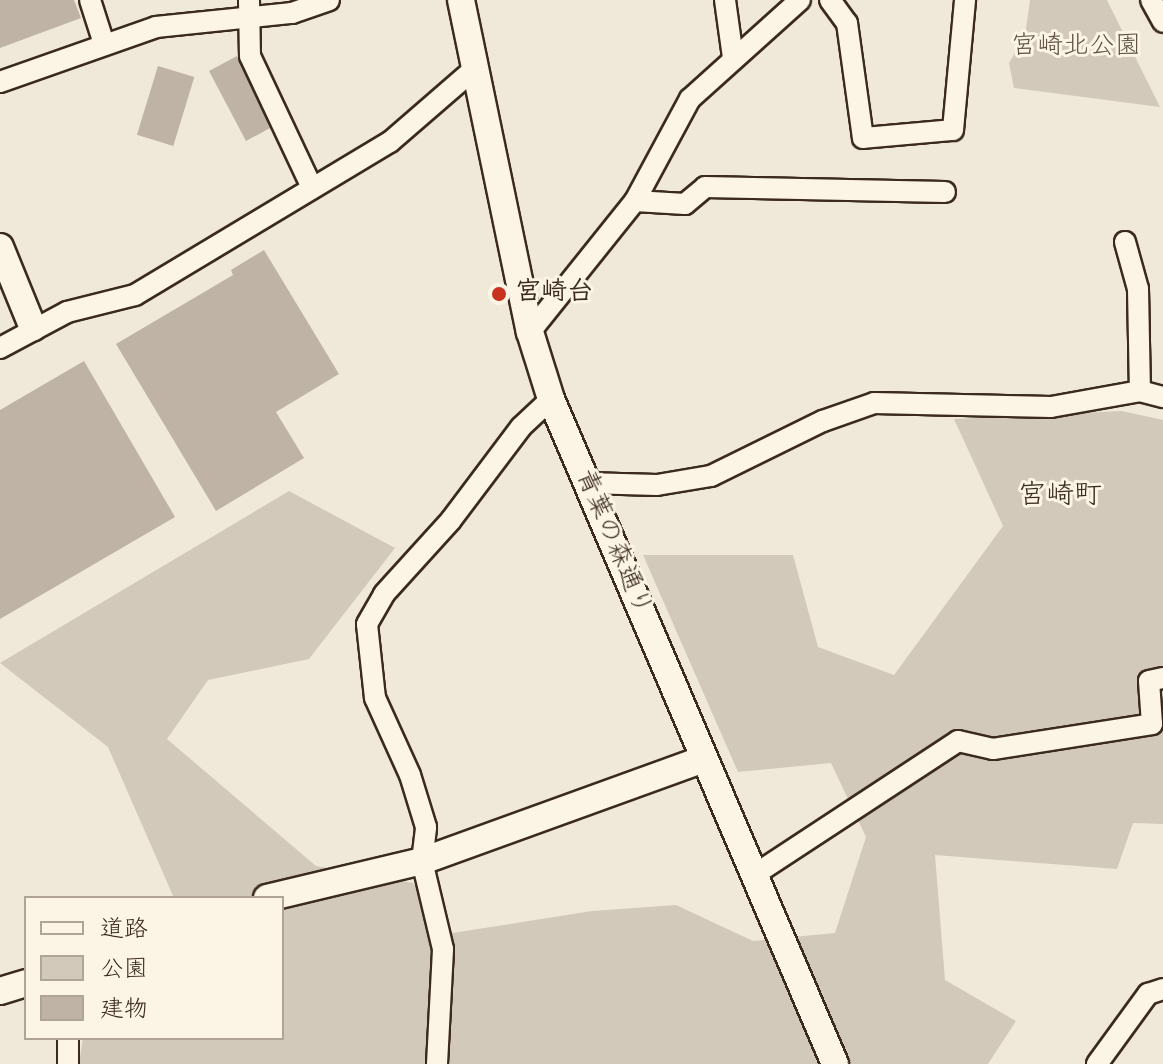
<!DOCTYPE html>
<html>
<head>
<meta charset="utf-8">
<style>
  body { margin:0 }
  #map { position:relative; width:1163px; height:1064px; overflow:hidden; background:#f0e9d9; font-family:Dekko,"Klee One",sans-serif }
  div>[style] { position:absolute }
  .green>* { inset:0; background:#d2c9ba }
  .building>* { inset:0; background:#beb3a4; transform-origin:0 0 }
  .roads { filter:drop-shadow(2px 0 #3b2a1e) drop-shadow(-2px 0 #3b2a1e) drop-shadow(0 2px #3b2a1e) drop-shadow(0 -2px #3b2a1e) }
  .street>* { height:20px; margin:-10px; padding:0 10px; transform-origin:10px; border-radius:10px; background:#fcf5e5 }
  .secondary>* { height:26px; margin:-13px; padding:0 13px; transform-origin:13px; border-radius:13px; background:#fcf5e5 }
  .dots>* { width:22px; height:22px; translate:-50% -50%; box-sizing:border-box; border:4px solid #fcf5e5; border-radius:50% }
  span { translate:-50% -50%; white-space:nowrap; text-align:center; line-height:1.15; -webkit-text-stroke:6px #fcf5e5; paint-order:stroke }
  .park-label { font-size:26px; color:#615245 }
  .poi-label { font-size:26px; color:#3b2a1e; font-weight:700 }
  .left { translate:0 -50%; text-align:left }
  .street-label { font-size:26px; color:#3b2a1e }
  .neighbourhood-label { font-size:28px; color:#3b2a1e }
  .legend { position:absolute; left:24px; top:896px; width:260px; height:144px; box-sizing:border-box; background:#fcf5e5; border:2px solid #afa495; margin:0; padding:10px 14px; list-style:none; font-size:24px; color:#3b2a1e }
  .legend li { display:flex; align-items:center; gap:16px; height:40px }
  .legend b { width:40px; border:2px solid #afa495 }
</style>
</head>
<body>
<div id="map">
  <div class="green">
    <div style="clip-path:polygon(1030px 0,1107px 0,1160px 107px,1014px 88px,1009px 63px,1025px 36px)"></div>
    <div style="clip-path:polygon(1122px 411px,1163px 420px,1163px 824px,1133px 823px,1117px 869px,935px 855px,945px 980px,1016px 1021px,988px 1064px,79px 1064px,83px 1038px,282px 1038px,282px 898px,174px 898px,108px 747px,0 663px,289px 491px,395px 548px,309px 659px,208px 680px,167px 739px,316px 866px,413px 883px,446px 934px,592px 911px,676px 905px,753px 941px,835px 933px,866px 837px,831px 763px,738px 772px,643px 555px,793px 555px,818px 647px,894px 675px,1003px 526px,954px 419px)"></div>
  </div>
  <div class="building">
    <div style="clip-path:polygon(0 0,74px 0,81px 18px,0 48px)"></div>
    <div style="clip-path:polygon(237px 56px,270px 128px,246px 141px,209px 71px)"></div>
    <div style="left:158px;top:66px;width:38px;height:72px;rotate:17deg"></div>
    <div style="clip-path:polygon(264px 250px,339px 374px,276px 412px,304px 458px,216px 511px,116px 344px,233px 275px,231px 270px)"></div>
    <div style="clip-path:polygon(84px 361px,175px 517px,0 619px,0 410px)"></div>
  </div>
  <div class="roads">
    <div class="street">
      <div style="left:90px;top:0;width:46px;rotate:72.3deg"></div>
      <div style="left:249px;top:0;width:56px;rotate:89deg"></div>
      <div style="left:250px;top:56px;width:146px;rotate:64.8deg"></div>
      <div style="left:725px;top:0;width:59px;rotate:82.1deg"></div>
      <div style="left:830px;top:0;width:29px;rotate:54deg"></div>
      <div style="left:847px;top:23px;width:116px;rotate:82.1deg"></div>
      <div style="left:863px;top:138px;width:90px;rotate:-5.1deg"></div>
      <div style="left:953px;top:130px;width:131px;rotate:-84.7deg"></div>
      <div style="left:1151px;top:0;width:25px;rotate:61deg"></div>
      <div style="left:0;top:82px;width:165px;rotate:-19.4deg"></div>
      <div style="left:156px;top:27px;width:137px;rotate:-5.9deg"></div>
      <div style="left:292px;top:13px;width:39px;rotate:-19deg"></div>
      <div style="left:635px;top:201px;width:50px;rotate:3.4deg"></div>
      <div style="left:685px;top:204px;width:26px;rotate:-40deg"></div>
      <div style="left:705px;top:187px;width:240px;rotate:1.2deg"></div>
      <div style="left:1125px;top:242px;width:49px;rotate:74.5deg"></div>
      <div style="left:1138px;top:289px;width:102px;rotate:88.9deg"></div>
      <div style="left:530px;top:332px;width:168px;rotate:-51.3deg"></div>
      <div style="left:635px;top:201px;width:116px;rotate:-61.7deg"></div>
      <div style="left:690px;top:99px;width:148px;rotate:-42deg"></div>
      <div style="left:0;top:348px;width:76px;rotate:-28.2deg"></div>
      <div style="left:67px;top:312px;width:70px;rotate:-14deg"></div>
      <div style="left:135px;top:295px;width:297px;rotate:-31deg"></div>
      <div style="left:390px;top:142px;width:110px;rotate:-40.9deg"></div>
      <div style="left:586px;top:483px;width:71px;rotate:1.6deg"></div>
      <div style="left:657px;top:485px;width:55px;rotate:-9.5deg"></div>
      <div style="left:711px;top:476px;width:125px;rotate:-26.2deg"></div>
      <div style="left:823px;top:421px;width:54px;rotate:-19.4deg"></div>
      <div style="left:874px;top:403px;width:177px;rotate:1.3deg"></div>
      <div style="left:1051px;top:407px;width:90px;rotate:-10.2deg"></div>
      <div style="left:1140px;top:391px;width:24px;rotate:15deg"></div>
      <div style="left:754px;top:875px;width:244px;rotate:-33.3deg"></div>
      <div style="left:958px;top:741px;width:36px;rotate:13deg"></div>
      <div style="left:993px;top:749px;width:161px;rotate:-8.9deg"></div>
      <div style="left:1152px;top:724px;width:43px;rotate:-94deg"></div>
      <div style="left:1149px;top:681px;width:14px;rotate:-12deg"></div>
      <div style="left:68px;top:1064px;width:26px;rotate:-90deg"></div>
      <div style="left:437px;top:1064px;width:115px;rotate:-87deg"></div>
      <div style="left:443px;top:949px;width:90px;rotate:-103.4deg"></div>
      <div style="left:422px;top:861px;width:34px;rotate:-83deg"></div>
      <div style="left:426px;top:827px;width:54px;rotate:-107.1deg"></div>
      <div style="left:410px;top:775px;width:85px;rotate:-114.4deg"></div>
      <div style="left:375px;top:698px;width:74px;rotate:-96.2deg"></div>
      <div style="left:367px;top:624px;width:34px;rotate:-60deg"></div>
      <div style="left:384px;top:594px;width:100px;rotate:-47.8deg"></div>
      <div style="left:451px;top:520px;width:116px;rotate:-53deg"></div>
      <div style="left:521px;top:427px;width:41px;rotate:-43deg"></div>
      <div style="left:1097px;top:1064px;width:87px;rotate:-53.9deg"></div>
      <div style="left:1148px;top:994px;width:16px;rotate:-18deg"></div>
    </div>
    <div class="secondary">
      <div style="left:461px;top:0;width:339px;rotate:78.3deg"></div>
      <div style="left:530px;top:332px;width:70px;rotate:72.6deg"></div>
      <div style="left:551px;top:399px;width:723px;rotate:66.87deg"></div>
      <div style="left:0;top:247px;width:87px;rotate:67.8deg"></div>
      <div style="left:267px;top:898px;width:159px;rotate:-13.4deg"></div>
      <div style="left:422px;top:861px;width:300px;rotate:-19.9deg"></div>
      <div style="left:0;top:991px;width:27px;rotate:-17deg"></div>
    </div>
  </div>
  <div class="dots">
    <div style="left:499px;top:294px;background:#c8321e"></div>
  </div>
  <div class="park-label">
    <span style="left:1076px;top:48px">宮崎北公園</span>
  </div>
  <div class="poi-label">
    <span class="left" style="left:515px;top:294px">宮崎台</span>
  </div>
  <div class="street-label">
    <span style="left:612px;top:543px;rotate:67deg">青葉の森通り</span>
  </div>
  <div class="neighbourhood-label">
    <span style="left:1060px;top:498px">宮崎町</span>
  </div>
  <ul class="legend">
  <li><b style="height:10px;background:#fcf5e5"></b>道路</li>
  <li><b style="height:22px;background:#d2c9ba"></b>公園</li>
  <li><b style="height:22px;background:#beb3a4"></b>建物</li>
  </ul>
</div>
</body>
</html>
